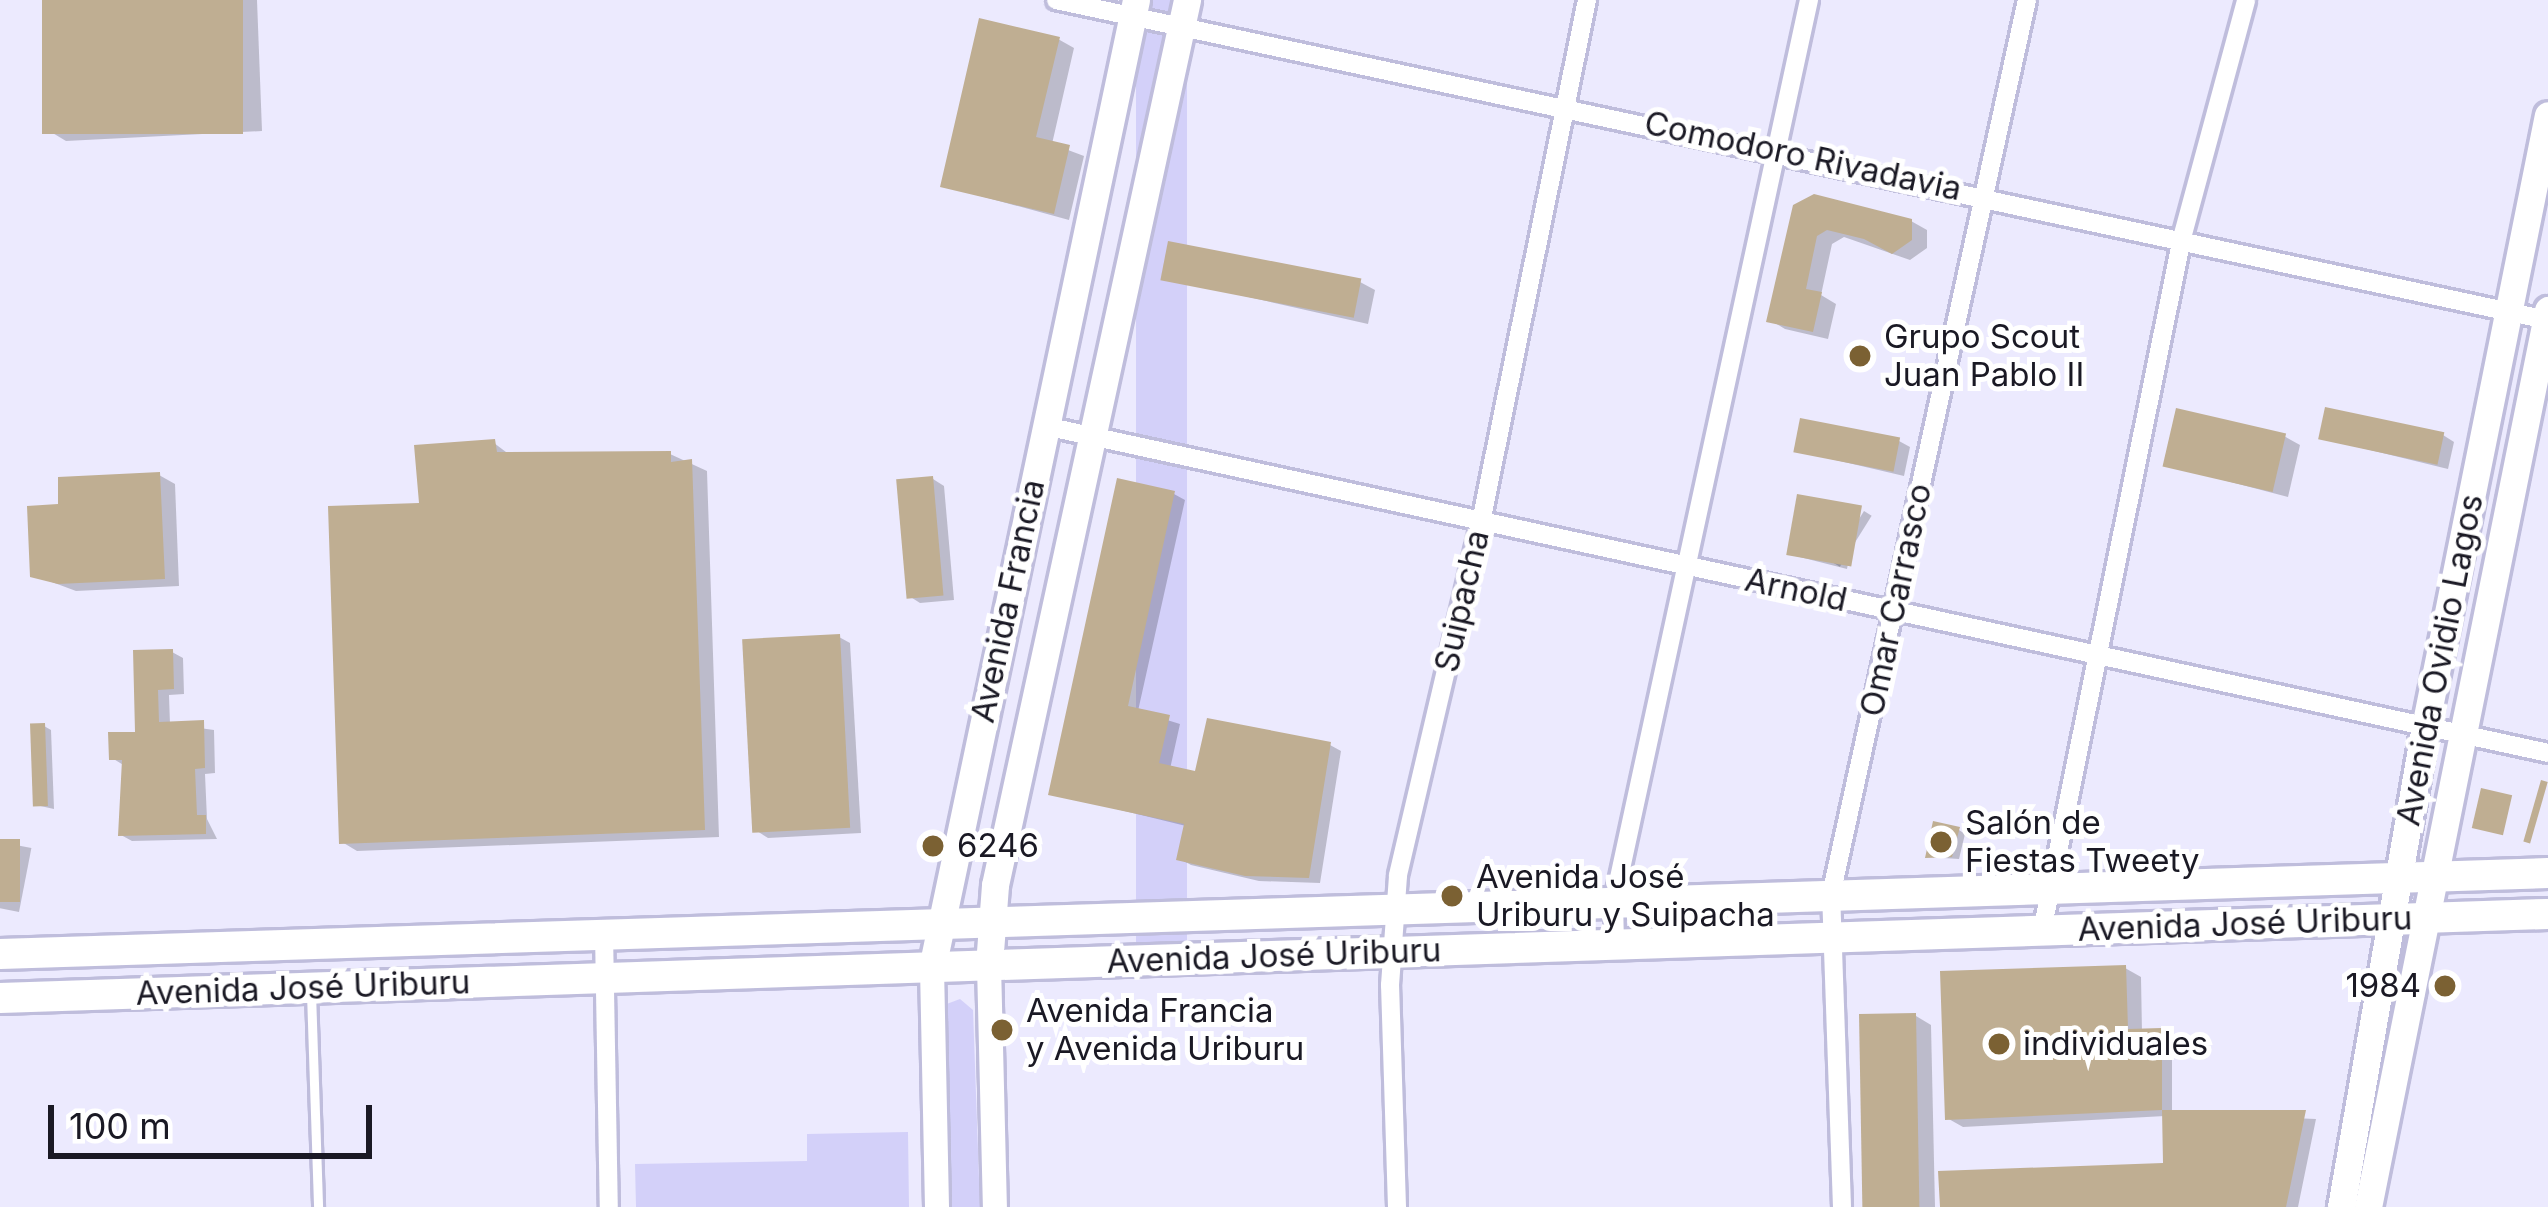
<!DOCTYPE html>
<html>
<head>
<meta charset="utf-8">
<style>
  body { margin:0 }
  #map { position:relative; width:2548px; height:1207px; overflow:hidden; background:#eceafe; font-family:Inter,sans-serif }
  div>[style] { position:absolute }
  .green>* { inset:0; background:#d3d0f9; transform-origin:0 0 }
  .shadow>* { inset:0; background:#0003; transform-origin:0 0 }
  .building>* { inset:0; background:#bfae92; transform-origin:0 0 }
  .roads { filter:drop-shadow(3px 0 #bfbddc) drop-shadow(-3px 0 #bfbddc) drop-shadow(0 3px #bfbddc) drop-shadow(0 -3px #bfbddc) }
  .service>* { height:9px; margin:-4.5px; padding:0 4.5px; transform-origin:4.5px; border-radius:4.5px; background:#fff }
  .minor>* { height:18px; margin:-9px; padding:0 9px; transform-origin:9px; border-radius:9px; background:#fff }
  .tertiary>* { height:24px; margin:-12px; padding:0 12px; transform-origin:12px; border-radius:12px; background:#fff }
  .secondary>* { height:27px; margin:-13.5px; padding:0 13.5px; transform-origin:13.5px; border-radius:13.5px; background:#fff }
  .primary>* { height:30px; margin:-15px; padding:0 15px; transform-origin:15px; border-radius:15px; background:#fff }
  .dots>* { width:33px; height:33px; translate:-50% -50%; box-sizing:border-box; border:6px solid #fff; border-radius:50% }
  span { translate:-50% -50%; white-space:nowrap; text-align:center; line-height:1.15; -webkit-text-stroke:10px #fff; paint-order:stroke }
  .street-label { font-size:33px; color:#1a1924 }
  .poi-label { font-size:33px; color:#1a1924 }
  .left { translate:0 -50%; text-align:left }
  .right { translate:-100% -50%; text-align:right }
  .scale { position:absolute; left:48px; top:1105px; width:324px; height:54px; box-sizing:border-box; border:6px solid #1a1924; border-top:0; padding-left:15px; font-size:36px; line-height:42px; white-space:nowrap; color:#1a1924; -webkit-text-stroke:9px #fff; paint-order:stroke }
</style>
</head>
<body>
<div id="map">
  <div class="green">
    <div style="left:1136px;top:0;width:51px;height:943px"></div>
    <div style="clip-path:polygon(960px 999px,973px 1010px,980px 1207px,946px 1207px,944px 1005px)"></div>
    <div style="clip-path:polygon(908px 1132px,909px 1207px,636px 1207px,635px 1164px,807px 1161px,807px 1134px)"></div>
  </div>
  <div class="shadow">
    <div style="clip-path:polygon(45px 0,257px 0,262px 131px,66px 141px,51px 132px)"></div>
    <div style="clip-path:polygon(1058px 39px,1074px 48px,1052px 144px,1084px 156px,1069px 220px,944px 186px)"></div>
    <div style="clip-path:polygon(1795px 207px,1911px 221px,1927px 230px,1927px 248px,1910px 260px,1844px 237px,1832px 244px,1821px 295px,1836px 304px,1828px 339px,1785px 329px,1770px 320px)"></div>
    <div style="clip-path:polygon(1164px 278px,1360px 282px,1375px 290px,1368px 324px)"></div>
    <div style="clip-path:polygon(2443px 435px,2454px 442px,2448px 469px,2321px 438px)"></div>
    <div style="clip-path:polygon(2284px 436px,2300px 445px,2288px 497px,2166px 465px)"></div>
    <div style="clip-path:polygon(1899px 441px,1910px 447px,1904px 476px,1797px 451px)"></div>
    <div style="clip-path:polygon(494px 443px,510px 455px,670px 454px,707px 471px,719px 837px,357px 851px,342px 842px,422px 506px)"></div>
    <div style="clip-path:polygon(159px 475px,175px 484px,179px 586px,76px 591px,33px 575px,61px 507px)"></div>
    <div style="clip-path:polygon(933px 479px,944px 486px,954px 600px,920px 603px,909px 596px)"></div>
    <div style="clip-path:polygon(1174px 494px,1185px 500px,1138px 711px,1180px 724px,1170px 769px,1198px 775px,1330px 745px,1341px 751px,1320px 883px,1259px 881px,1191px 865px,1180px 859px,1186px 826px,1051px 793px)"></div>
    <div style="clip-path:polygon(1858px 509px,1847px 569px,1788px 554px)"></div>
    <div style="left:1864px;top:511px;width:9px;height:60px;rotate:32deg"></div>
    <div style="clip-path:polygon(839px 637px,850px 643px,861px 833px,768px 838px,757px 831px)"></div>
    <div style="clip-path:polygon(172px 652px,183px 658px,184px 694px,169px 695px,170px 724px,214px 730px,215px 773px,205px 774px,207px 819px,217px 839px,132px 841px,121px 835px,125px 766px,112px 758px,138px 735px)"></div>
    <div style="clip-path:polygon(44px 726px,51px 730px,54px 809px,36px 805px)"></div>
    <div style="clip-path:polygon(1959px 830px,1965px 834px,1959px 859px,1928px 857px)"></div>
    <div style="left:0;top:842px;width:32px;height:65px;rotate:11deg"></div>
    <div style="clip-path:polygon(2125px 968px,2141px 977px,2142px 1032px,2172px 1038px,2172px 1113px,2316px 1119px,2298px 1207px,1943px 1207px,2167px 1166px,2165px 1116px,1963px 1127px,1947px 1118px)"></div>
    <div style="clip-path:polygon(1916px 1016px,1931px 1025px,1935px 1207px,1866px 1207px)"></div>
  </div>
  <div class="building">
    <div style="left:42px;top:0;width:201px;height:134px"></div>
    <div style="clip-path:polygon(979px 18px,1060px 37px,1036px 137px,1070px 145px,1054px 214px,940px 187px)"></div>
    <div style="clip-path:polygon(1814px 194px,1912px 219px,1912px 240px,1892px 254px,1864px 239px,1827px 230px,1817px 236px,1806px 289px,1822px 292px,1813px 332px,1766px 322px,1793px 205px)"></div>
    <div style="left:1168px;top:241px;width:197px;height:40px;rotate:11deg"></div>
    <div style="left:2325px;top:407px;width:122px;height:33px;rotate:12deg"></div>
    <div style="left:2176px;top:408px;width:113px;height:60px;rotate:13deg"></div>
    <div style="left:1800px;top:418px;width:102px;height:35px;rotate:11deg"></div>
    <div style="clip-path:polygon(495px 439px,497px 452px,671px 451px,671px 462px,692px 459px,705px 830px,339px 844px,328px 506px,419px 503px,414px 445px)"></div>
    <div style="clip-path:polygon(160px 472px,165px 579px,58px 584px,30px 577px,27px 506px,58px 504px,58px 477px)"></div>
    <div style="left:933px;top:476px;width:120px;height:37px;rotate:85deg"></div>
    <div style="clip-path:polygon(1117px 478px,1175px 491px,1128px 706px,1170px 715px,1159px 763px,1195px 771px,1207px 718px,1331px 742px,1309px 878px,1245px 876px,1176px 860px,1184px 824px,1048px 795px)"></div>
    <div style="left:1797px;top:494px;width:66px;height:62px;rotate:10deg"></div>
    <div style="left:840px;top:634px;width:194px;height:98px;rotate:87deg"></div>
    <div style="clip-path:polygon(173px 649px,174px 689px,158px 690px,159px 722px,204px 720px,205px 768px,195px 769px,197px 815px,206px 815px,206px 834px,118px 836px,122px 760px,109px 760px,108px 732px,135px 732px,133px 650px)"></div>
    <div style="left:45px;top:723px;width:83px;height:15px;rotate:88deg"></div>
    <div style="left:2541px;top:780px;width:7px;height:64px;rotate:16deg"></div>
    <div style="left:2481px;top:788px;width:32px;height:41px;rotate:13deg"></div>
    <div style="clip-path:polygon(1933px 821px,1960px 827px,1952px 857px,1925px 858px)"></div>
    <div style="left:0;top:839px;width:20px;height:63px"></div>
    <div style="clip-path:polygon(2126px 965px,2128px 1029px,2162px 1028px,2162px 1110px,1945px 1120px,1940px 971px)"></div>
    <div style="left:1916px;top:1013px;width:194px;height:57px;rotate:89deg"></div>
    <div style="clip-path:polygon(2162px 1110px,2306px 1110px,2286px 1207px,1940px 1207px,1938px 1171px,2163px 1163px)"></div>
  </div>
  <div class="roads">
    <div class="service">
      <div style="left:311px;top:993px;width:214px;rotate:88.1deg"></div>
    </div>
    <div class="minor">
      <div style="left:1056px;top:0;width:1526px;rotate:12.11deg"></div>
      <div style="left:1045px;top:426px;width:1538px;rotate:12.27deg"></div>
      <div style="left:2042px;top:931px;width:707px;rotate:-78.58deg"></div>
      <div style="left:2182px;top:238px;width:246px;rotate:-74.9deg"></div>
      <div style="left:604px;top:933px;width:274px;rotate:89deg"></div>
      <div style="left:1615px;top:945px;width:44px;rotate:-91.3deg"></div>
      <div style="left:1614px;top:901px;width:922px;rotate:-77.79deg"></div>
      <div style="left:1397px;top:1207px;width:222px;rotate:-91.8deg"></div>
      <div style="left:1390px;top:985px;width:110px;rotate:-85.8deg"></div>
      <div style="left:1398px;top:875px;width:363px;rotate:-76.8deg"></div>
      <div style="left:1481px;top:522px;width:533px;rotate:-78.52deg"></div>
      <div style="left:1842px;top:1207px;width:312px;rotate:-92deg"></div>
      <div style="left:1831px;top:895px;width:916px;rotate:-77.65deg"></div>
    </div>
    <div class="tertiary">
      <div style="left:989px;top:965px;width:242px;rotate:88.6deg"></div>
      <div style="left:932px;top:968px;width:239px;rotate:88.8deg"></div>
    </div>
    <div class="secondary">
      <div style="left:989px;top:965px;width:80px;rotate:-85.7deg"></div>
      <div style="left:995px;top:885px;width:906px;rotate:-77.76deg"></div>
      <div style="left:932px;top:968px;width:989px;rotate:-78.1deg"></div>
      <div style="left:2341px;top:1207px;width:487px;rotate:-80.1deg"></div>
      <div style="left:2425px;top:727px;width:624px;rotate:-78.64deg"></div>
      <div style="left:2368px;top:1207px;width:915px;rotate:-78.65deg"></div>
    </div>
    <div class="primary">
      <div style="left:0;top:954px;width:2549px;rotate:-1.82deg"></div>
      <div style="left:0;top:998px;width:2549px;rotate:-1.89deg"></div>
    </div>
  </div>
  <div class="dots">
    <div style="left:1860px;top:356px;background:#7b6133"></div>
    <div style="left:1941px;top:842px;background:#7b6133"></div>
    <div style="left:933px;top:846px;background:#7b6133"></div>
    <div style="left:1452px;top:896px;background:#7b6133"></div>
    <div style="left:2445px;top:986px;background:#7b6133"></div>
    <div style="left:1002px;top:1030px;background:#7b6133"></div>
    <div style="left:1999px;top:1044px;background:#7b6133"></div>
  </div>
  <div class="street-label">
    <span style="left:1803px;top:156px;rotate:12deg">Comodoro Rivadavia</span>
    <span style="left:1796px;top:590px;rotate:12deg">Arnold</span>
    <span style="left:1896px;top:600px;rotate:-78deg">Omar Carrasco</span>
    <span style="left:1008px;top:601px;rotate:-78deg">Avenida Francia</span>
    <span style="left:1462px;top:601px;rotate:-77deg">Suipacha</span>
    <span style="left:2440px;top:660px;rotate:-79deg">Avenida Ovidio Lagos</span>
    <span style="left:2245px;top:924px;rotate:-2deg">Avenida José Uriburu</span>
    <span style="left:1274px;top:956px;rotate:-2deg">Avenida José Uriburu</span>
    <span style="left:303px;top:988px;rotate:-2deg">Avenida José Uriburu</span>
  </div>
  <div class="poi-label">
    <span class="left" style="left:1884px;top:356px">Grupo Scout<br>Juan Pablo II</span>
    <span class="left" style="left:1965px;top:842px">Salón de<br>Fiestas Tweety</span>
    <span class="left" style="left:957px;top:846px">6246</span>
    <span class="left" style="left:1476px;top:896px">Avenida José<br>Uriburu y Suipacha</span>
    <span class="right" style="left:2421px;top:986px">1984</span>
    <span class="left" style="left:1026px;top:1030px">Avenida Francia<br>y Avenida Uriburu</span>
    <span class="left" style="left:2023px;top:1044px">individuales</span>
  </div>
  <div class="scale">100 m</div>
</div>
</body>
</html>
